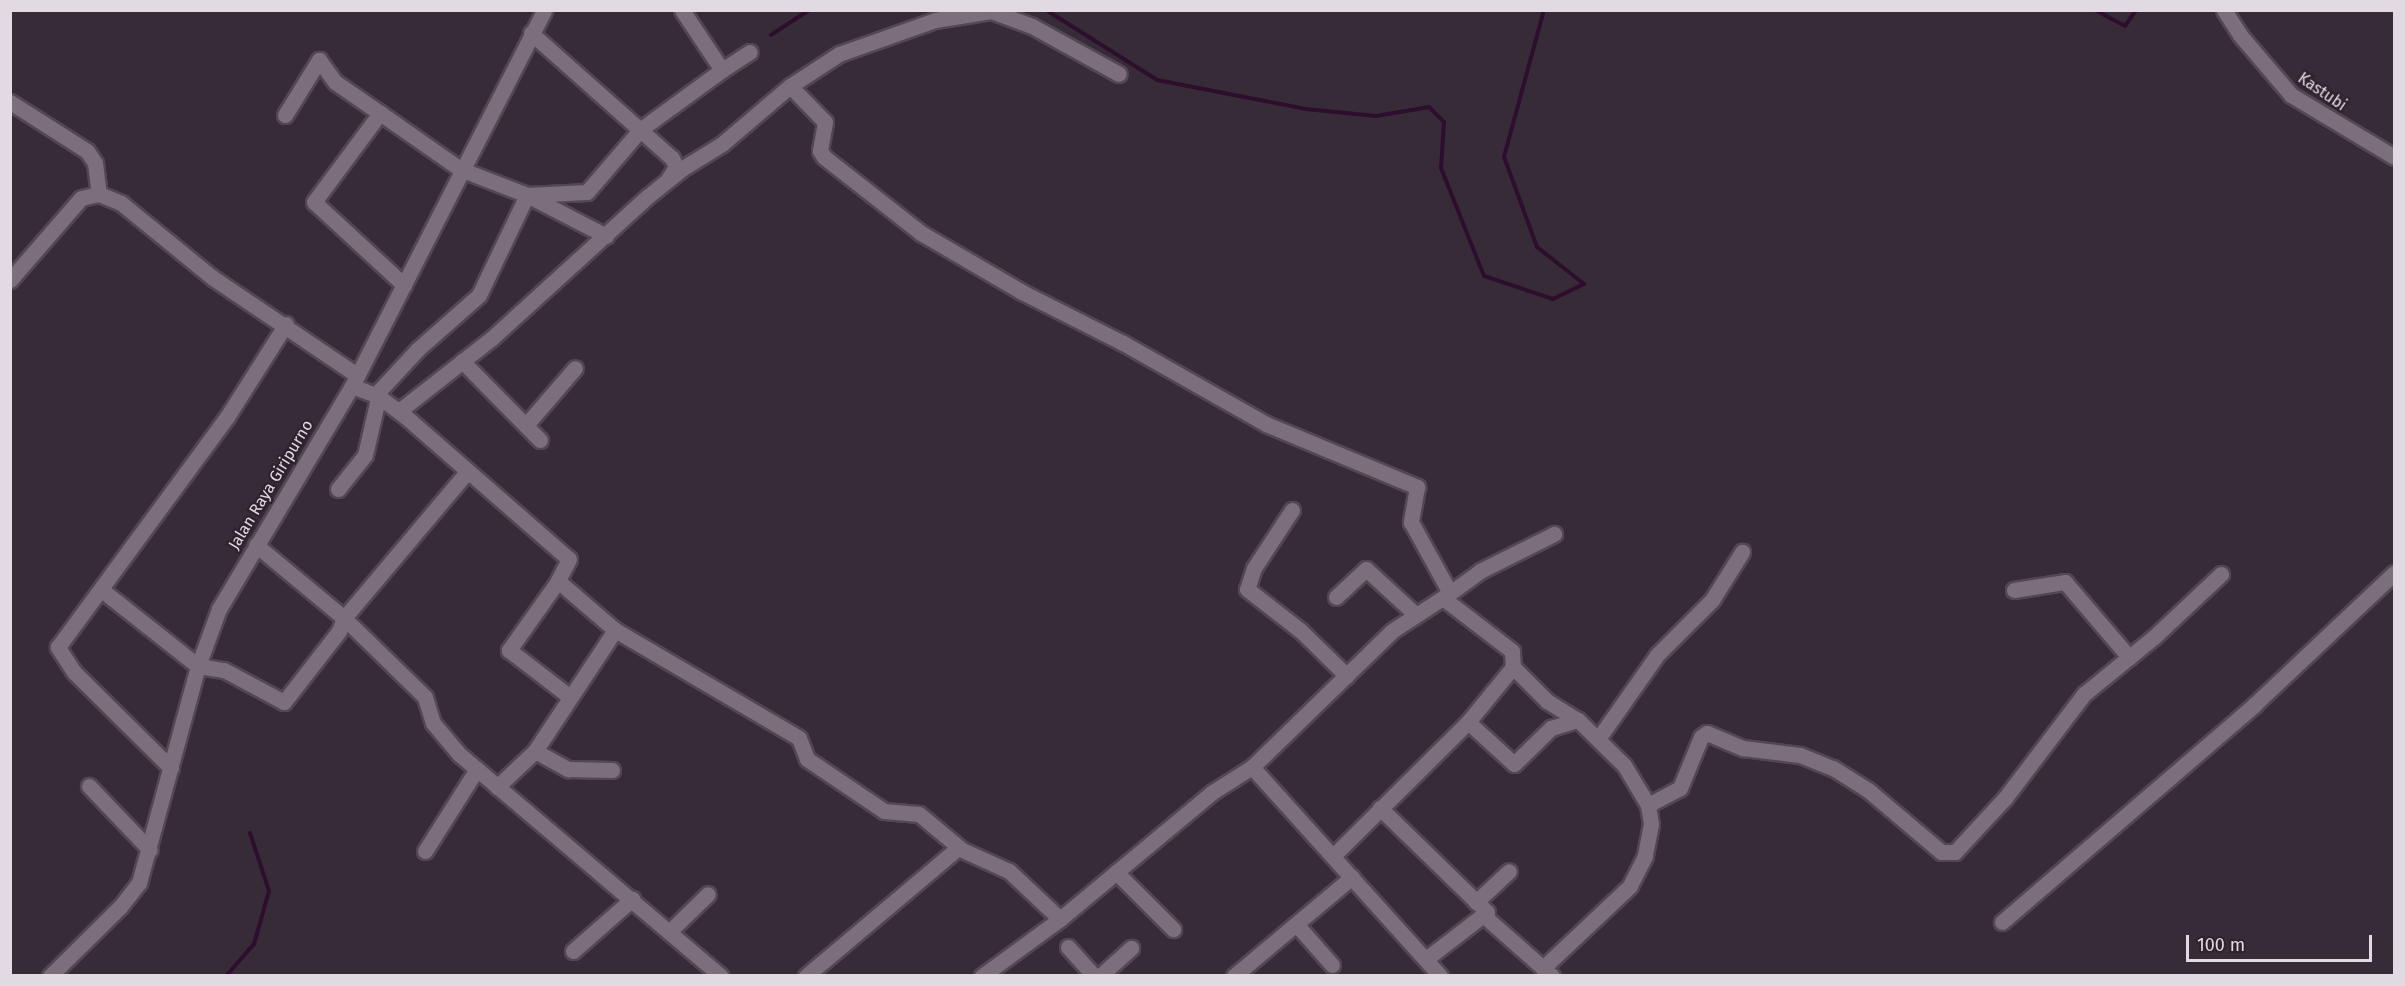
<!DOCTYPE html>
<html>
<head>
<meta charset="utf-8">
<style>
  body { margin:0 }
  #map { position:relative; width:2405px; height:986px; overflow:hidden; background:#382b38; font-family:"Fira Sans",sans-serif }
  div>[style] { position:absolute }
  .stream>* { height:4px; margin:-2px; padding:0 2px; transform-origin:2px; border-radius:2px; background:#2d0e2d }
  .roads { filter:drop-shadow(2px 0 #524752) drop-shadow(-2px 0 #524752) drop-shadow(0 2px #524752) drop-shadow(0 -2px #524752) }
  .street>* { height:15px; margin:-7.5px; padding:0 7.5px; transform-origin:7.5px; border-radius:7.5px; background:#7d6e7c }
  .secondary>* { height:15px; margin:-7.5px; padding:0 7.5px; transform-origin:7.5px; border-radius:7.5px; background:#7d6e7c }
  span { translate:-50% -50%; white-space:nowrap; text-align:center; line-height:1.15; -webkit-text-stroke:4.5px #2e222e; paint-order:stroke }
  .street-label { font-size:16px; color:#e2dae2 }
  .frame { position:absolute; inset:0; border:12px solid #e2dae2; pointer-events:none }
  .scale { position:absolute; left:2186px; top:935px; width:186px; height:27px; box-sizing:border-box; border:3px solid #e2dae2; border-top:0; padding-left:8px; font-size:18px; line-height:21px; white-space:nowrap; color:#e2dae2; -webkit-text-stroke:4px #2e222e; paint-order:stroke }
</style>
</head>
<body>
<div id="map">
  <div class="stream">
    <div style="left:1046px;top:10px;width:131px;rotate:32.2deg"></div>
    <div style="left:1157px;top:80px;width:152px;rotate:11deg"></div>
    <div style="left:1306px;top:109px;width:70px;rotate:5.7deg"></div>
    <div style="left:1376px;top:116px;width:54px;rotate:-9.6deg"></div>
    <div style="left:1429px;top:107px;width:21px;rotate:45deg"></div>
    <div style="left:1444px;top:122px;width:46px;rotate:93.7deg"></div>
    <div style="left:1441px;top:168px;width:116px;rotate:68.3deg"></div>
    <div style="left:1484px;top:276px;width:73px;rotate:18.4deg"></div>
    <div style="left:1553px;top:299px;width:34px;rotate:-26deg"></div>
    <div style="left:1584px;top:284px;width:60px;rotate:-141.8deg"></div>
    <div style="left:1537px;top:247px;width:96px;rotate:-110.1deg"></div>
    <div style="left:1504px;top:157px;width:152px;rotate:-74.8deg"></div>
    <div style="left:2095px;top:10px;width:34px;rotate:28deg"></div>
    <div style="left:2125px;top:26px;width:19px;rotate:-55deg"></div>
    <div style="left:771px;top:35px;width:45px;rotate:-33.3deg"></div>
    <div style="left:226px;top:976px;width:43px;rotate:-48.8deg"></div>
    <div style="left:254px;top:944px;width:55px;rotate:-74.2deg"></div>
    <div style="left:269px;top:891px;width:61px;rotate:-108.1deg"></div>
  </div>
  <div class="roads">
    <div class="street">
      <div style="left:2224px;top:10px;width:30px;rotate:57deg"></div>
      <div style="left:2240px;top:35px;width:79px;rotate:49.6deg"></div>
      <div style="left:2291px;top:95px;width:120px;rotate:31deg"></div>
      <div style="left:531px;top:33px;width:188px;rotate:41.6deg"></div>
      <div style="left:672px;top:158px;width:10px;rotate:66deg"></div>
      <div style="left:676px;top:167px;width:14px;rotate:124deg"></div>
      <div style="left:319px;top:60px;width:27px;rotate:54deg"></div>
      <div style="left:335px;top:82px;width:55px;rotate:34.6deg"></div>
      <div style="left:722px;top:70px;width:33px;rotate:-33deg"></div>
      <div style="left:790px;top:86px;width:59px;rotate:-33.1deg"></div>
      <div style="left:839px;top:54px;width:102px;rotate:-19.5deg"></div>
      <div style="left:935px;top:20px;width:57px;rotate:-9.1deg"></div>
      <div style="left:991px;top:11px;width:44px;rotate:20.1deg"></div>
      <div style="left:1032px;top:26px;width:99px;rotate:28.9deg"></div>
      <div style="left:10px;top:102px;width:91px;rotate:32.5deg"></div>
      <div style="left:87px;top:151px;width:14px;rotate:56deg"></div>
      <div style="left:95px;top:163px;width:31px;rotate:83deg"></div>
      <div style="left:285px;top:115px;width:65px;rotate:-58.3deg"></div>
      <div style="left:10px;top:280px;width:108px;rotate:-49.1deg"></div>
      <div style="left:81px;top:198px;width:18px;rotate:-13deg"></div>
      <div style="left:99px;top:194px;width:24px;rotate:22deg"></div>
      <div style="left:121px;top:203px;width:119px;rotate:39.2deg"></div>
      <div style="left:213px;top:278px;width:174px;rotate:34deg"></div>
      <div style="left:404px;top:285px;width:122px;rotate:-137.3deg"></div>
      <div style="left:314px;top:202px;width:111px;rotate:-53.4deg"></div>
      <div style="left:380px;top:113px;width:98px;rotate:35deg"></div>
      <div style="left:460px;top:169px;width:72px;rotate:21.2deg"></div>
      <div style="left:527px;top:195px;width:89px;rotate:27.4deg"></div>
      <div style="left:462px;top:361px;width:111px;rotate:45.4deg"></div>
      <div style="left:352px;top:386px;width:28px;rotate:21deg"></div>
      <div style="left:378px;top:396px;width:35px;rotate:37deg"></div>
      <div style="left:406px;top:417px;width:216px;rotate:41.1deg"></div>
      <div style="left:569px;top:559px;width:25px;rotate:117deg"></div>
      <div style="left:558px;top:581px;width:75px;rotate:40.7deg"></div>
      <div style="left:399px;top:411px;width:118px;rotate:-38.1deg"></div>
      <div style="left:492px;top:338px;width:210px;rotate:-42.3deg"></div>
      <div style="left:647px;top:197px;width:46px;rotate:-38.9deg"></div>
      <div style="left:683px;top:168px;width:46px;rotate:-31.6deg"></div>
      <div style="left:722px;top:144px;width:89px;rotate:-40.5deg"></div>
      <div style="left:790px;top:86px;width:50px;rotate:45.8deg"></div>
      <div style="left:825px;top:122px;width:29px;rotate:100deg"></div>
      <div style="left:820px;top:151px;width:7px;rotate:56deg"></div>
      <div style="left:824px;top:157px;width:123px;rotate:38.1deg"></div>
      <div style="left:921px;top:233px;width:117px;rotate:30.3deg"></div>
      <div style="left:1022px;top:292px;width:113px;rotate:26.8deg"></div>
      <div style="left:1123px;top:343px;width:164px;rotate:29.5deg"></div>
      <div style="left:1266px;top:424px;width:164px;rotate:22.6deg"></div>
      <div style="left:1417px;top:487px;width:36px;rotate:100deg"></div>
      <div style="left:1411px;top:522px;width:81px;rotate:61.2deg"></div>
      <div style="left:1450px;top:593px;width:69px;rotate:146.8deg"></div>
      <div style="left:1392px;top:631px;width:195px;rotate:135.8deg"></div>
      <div style="left:526px;top:425px;width:75px;rotate:-49.3deg"></div>
      <div style="left:338px;top:489px;width:43px;rotate:-51.5deg"></div>
      <div style="left:365px;top:455px;width:67px;rotate:-77deg"></div>
      <div style="left:380px;top:390px;width:56px;rotate:-47.2deg"></div>
      <div style="left:418px;top:349px;width:81px;rotate:-41.5deg"></div>
      <div style="left:479px;top:295px;width:111px;rotate:-64.4deg"></div>
      <div style="left:527px;top:195px;width:60px;rotate:-2.9deg"></div>
      <div style="left:587px;top:192px;width:83px;rotate:-49.4deg"></div>
      <div style="left:641px;top:129px;width:100px;rotate:-36.1deg"></div>
      <div style="left:722px;top:70px;width:72px;rotate:-123.7deg"></div>
      <div style="left:1292px;top:510px;width:69px;rotate:123.2deg"></div>
      <div style="left:1254px;top:568px;width:22px;rotate:108deg"></div>
      <div style="left:1247px;top:589px;width:68px;rotate:37.9deg"></div>
      <div style="left:1301px;top:631px;width:64px;rotate:44.4deg"></div>
      <div style="left:256px;top:545px;width:114px;rotate:39.7deg"></div>
      <div style="left:344px;top:618px;width:113px;rotate:44.3deg"></div>
      <div style="left:425px;top:697px;width:27px;rotate:73deg"></div>
      <div style="left:433px;top:723px;width:40px;rotate:50deg"></div>
      <div style="left:459px;top:754px;width:343px;rotate:40.3deg"></div>
      <div style="left:558px;top:581px;width:85px;rotate:125.4deg"></div>
      <div style="left:509px;top:650px;width:77px;rotate:37.6deg"></div>
      <div style="left:2014px;top:590px;width:52px;rotate:-8.9deg"></div>
      <div style="left:2065px;top:582px;width:99px;rotate:49.5deg"></div>
      <div style="left:103px;top:591px;width:121px;rotate:38.3deg"></div>
      <div style="left:198px;top:666px;width:26px;rotate:9deg"></div>
      <div style="left:224px;top:670px;width:68px;rotate:28.1deg"></div>
      <div style="left:284px;top:702px;width:90px;rotate:-52.2deg"></div>
      <div style="left:339px;top:631px;width:14px;rotate:-69deg"></div>
      <div style="left:344px;top:618px;width:192px;rotate:-49.9deg"></div>
      <div style="left:1450px;top:593px;width:37px;rotate:-36deg"></div>
      <div style="left:1480px;top:571px;width:83px;rotate:-26.6deg"></div>
      <div style="left:1336px;top:597px;width:41px;rotate:-43deg"></div>
      <div style="left:1366px;top:569px;width:67px;rotate:42.6deg"></div>
      <div style="left:1513px;top:667px;width:48px;rotate:45deg"></div>
      <div style="left:1547px;top:701px;width:36px;rotate:32deg"></div>
      <div style="left:1578px;top:720px;width:64px;rotate:44.4deg"></div>
      <div style="left:1624px;top:765px;width:47px;rotate:59deg"></div>
      <div style="left:1648px;top:805px;width:19px;rotate:81deg"></div>
      <div style="left:1651px;top:824px;width:33px;rotate:101deg"></div>
      <div style="left:1645px;top:856px;width:34px;rotate:117deg"></div>
      <div style="left:1630px;top:886px;width:120px;rotate:136.7deg"></div>
      <div style="left:1468px;top:722px;width:62px;rotate:42.4deg"></div>
      <div style="left:1514px;top:764px;width:52px;rotate:-44.2deg"></div>
      <div style="left:1551px;top:728px;width:28px;rotate:-17deg"></div>
      <div style="left:1598px;top:739px;width:103px;rotate:-54.9deg"></div>
      <div style="left:1657px;top:655px;width:78px;rotate:-45deg"></div>
      <div style="left:1712px;top:600px;width:57px;rotate:-58deg"></div>
      <div style="left:535px;top:751px;width:38px;rotate:29deg"></div>
      <div style="left:568px;top:769px;width:44px;rotate:1.3deg"></div>
      <div style="left:171px;top:768px;width:136px;rotate:-135.3deg"></div>
      <div style="left:74px;top:672px;width:30px;rotate:-123deg"></div>
      <div style="left:58px;top:647px;width:285px;rotate:-53.7deg"></div>
      <div style="left:227px;top:417px;width:110px;rotate:-57.6deg"></div>
      <div style="left:89px;top:786px;width:88px;rotate:46.4deg"></div>
      <div style="left:497px;top:787px;width:52px;rotate:-43.5deg"></div>
      <div style="left:535px;top:751px;width:145px;rotate:-56.5deg"></div>
      <div style="left:615px;top:630px;width:213px;rotate:30.4deg"></div>
      <div style="left:799px;top:738px;width:22px;rotate:69deg"></div>
      <div style="left:807px;top:759px;width:93px;rotate:34deg"></div>
      <div style="left:884px;top:811px;width:35px;rotate:5deg"></div>
      <div style="left:919px;top:814px;width:55px;rotate:39.8deg"></div>
      <div style="left:1648px;top:805px;width:36px;rotate:-28deg"></div>
      <div style="left:1680px;top:788px;width:55px;rotate:-67.6deg"></div>
      <div style="left:1701px;top:737px;width:7px;rotate:-34deg"></div>
      <div style="left:1707px;top:733px;width:39px;rotate:23deg"></div>
      <div style="left:1743px;top:748px;width:57px;rotate:7deg"></div>
      <div style="left:1800px;top:755px;width:35px;rotate:22deg"></div>
      <div style="left:1833px;top:768px;width:41px;rotate:32.2deg"></div>
      <div style="left:1868px;top:790px;width:96px;rotate:40.3deg"></div>
      <div style="left:1941px;top:852px;width:14px"></div>
      <div style="left:1955px;top:852px;width:74px;rotate:-47.2deg"></div>
      <div style="left:2005px;top:798px;width:131px;rotate:-52.8deg"></div>
      <div style="left:2084px;top:694px;width:90px;rotate:-39.2deg"></div>
      <div style="left:2154px;top:637px;width:92px;rotate:-43.2deg"></div>
      <div style="left:1380px;top:808px;width:149px;rotate:44.2deg"></div>
      <div style="left:1487px;top:912px;width:77px;rotate:142.4deg"></div>
      <div style="left:425px;top:851px;width:97px;rotate:-57.6deg"></div>
      <div style="left:1333px;top:856px;width:190px;rotate:-44.8deg"></div>
      <div style="left:1468px;top:722px;width:71px;rotate:-50.7deg"></div>
      <div style="left:1513px;top:667px;width:16px;rotate:-94deg"></div>
      <div style="left:1512px;top:651px;width:87px;rotate:-142.5deg"></div>
      <div style="left:1116px;top:872px;width:81px;rotate:45deg"></div>
      <div style="left:1476px;top:902px;width:45px;rotate:-43.2deg"></div>
      <div style="left:1483px;top:915px;width:92px;rotate:41.5deg"></div>
      <div style="left:1060px;top:919px;width:197px;rotate:-39.8deg"></div>
      <div style="left:1211px;top:793px;width:49px;rotate:-32.4deg"></div>
      <div style="left:1252px;top:767px;width:281px;rotate:48deg"></div>
      <div style="left:2002px;top:922px;width:333px;rotate:-40.7deg"></div>
      <div style="left:2254px;top:705px;width:192px;rotate:-43.3deg"></div>
      <div style="left:1297px;top:925px;width:53px;rotate:48.8deg"></div>
      <div style="left:669px;top:932px;width:54px;rotate:-44.3deg"></div>
      <div style="left:1068px;top:947px;width:39px;rotate:48deg"></div>
      <div style="left:573px;top:951px;width:79px;rotate:-41.4deg"></div>
      <div style="left:806px;top:976px;width:199px;rotate:-40.1deg"></div>
      <div style="left:958px;top:848px;width:56px;rotate:24.3deg"></div>
      <div style="left:1009px;top:871px;width:70px;rotate:43.3deg"></div>
      <div style="left:1060px;top:919px;width:97px;rotate:143.8deg"></div>
      <div style="left:1100px;top:976px;width:42px;rotate:-42.1deg"></div>
      <div style="left:1234px;top:976px;width:154px;rotate:-40deg"></div>
    </div>
    <div class="secondary">
      <div style="left:50px;top:976px;width:98px;rotate:-44.6deg"></div>
      <div style="left:120px;top:907px;width:31px;rotate:-52deg"></div>
      <div style="left:139px;top:883px;width:225px;rotate:-74.8deg"></div>
      <div style="left:198px;top:666px;width:61px;rotate:-69.8deg"></div>
      <div style="left:219px;top:609px;width:260px;rotate:-59.2deg"></div>
      <div style="left:352px;top:386px;width:422px;rotate:-62.9deg"></div>
    </div>
  </div>
  <div class="street-label">
    <span style="left:2322px;top:92px;rotate:34deg">Kastubi</span>
    <span style="left:271px;top:485px;rotate:-59deg">Jalan Raya Giripurno</span>
  </div>
  <div class="frame"></div>
  <div class="scale">100 m</div>
</div>
</body>
</html>
